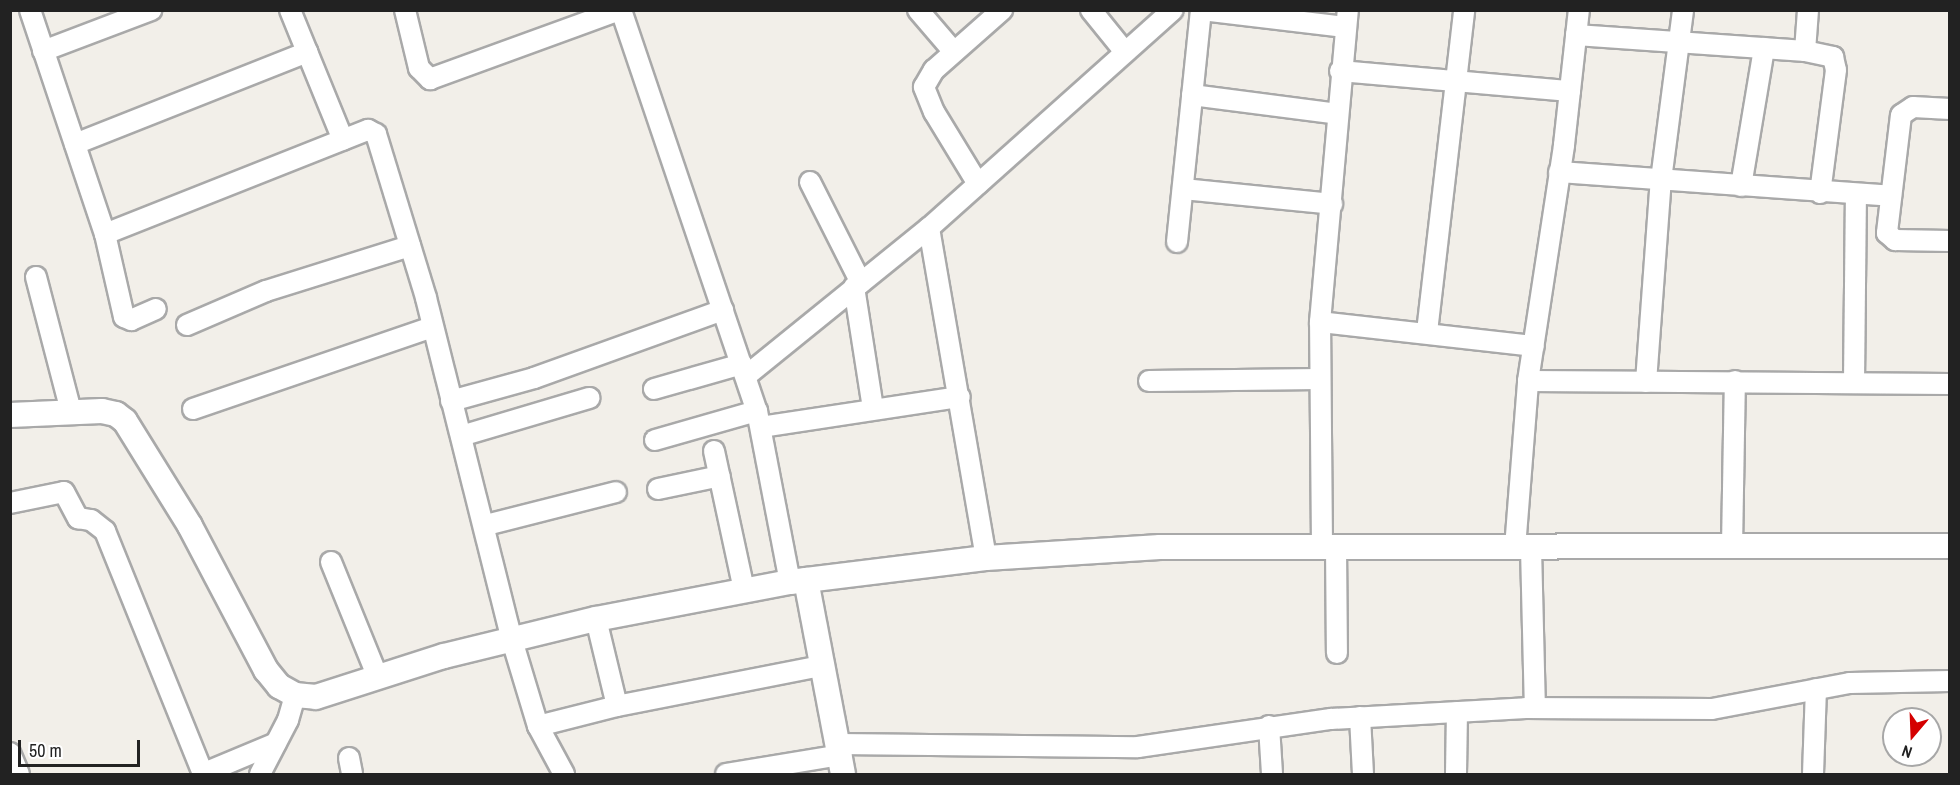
<!DOCTYPE html>
<html>
<head>
<meta charset="utf-8">
<style>
  body { margin:0 }
  #map { position:relative; width:1960px; height:785px; overflow:hidden; background:#f2efe9; font-family:"Archivo Narrow",sans-serif }
  div>[style] { position:absolute }
  .roads { filter:drop-shadow(2px 0 #a9a9a9) drop-shadow(-2px 0 #a9a9a9) drop-shadow(0 2px #a9a9a9) drop-shadow(0 -2px #a9a9a9) }
  .minor>* { height:20px; margin:-10px; padding:0 10px; transform-origin:10px; border-radius:10px; background:#fff }
  .tertiary>* { height:24px; margin:-12px; padding:0 12px; transform-origin:12px; border-radius:12px; background:#fff }
  span { translate:-50% -50%; white-space:nowrap; text-align:center; line-height:1.15; -webkit-text-stroke:4.5px #fff; paint-order:stroke }
  .frame { position:absolute; inset:0; border:12px solid #222; pointer-events:none }
  .north { position:absolute; left:1882px; top:707px; width:60px; height:60px; box-sizing:border-box; background:#fff; border:2px solid #a7a7a7; border-radius:50%; rotate:199deg; font-size:16px; font-weight:700; line-height:24px; text-align:center; color:#222 }
  .north::after { content:''; display:block; margin:auto; width:21px; height:27px; background:#d40000; clip-path:polygon(50% 0,100% 100%,50% 72%,0 100%) }
  .scale { position:absolute; left:18px; top:740px; width:122px; height:27px; box-sizing:border-box; border:3px solid #222; border-top:0; padding-left:8px; font-size:18px; line-height:21px; white-space:nowrap; color:#222; -webkit-text-stroke:4px #fff; paint-order:stroke }
</style>
</head>
<body>
<div id="map">
  <div class="roads">
    <div class="minor">
      <div style="left:30px;top:10px;width:236px;rotate:71.5deg"></div>
      <div style="left:105px;top:234px;width:85px;rotate:77.1deg"></div>
      <div style="left:124px;top:317px;width:8px;rotate:23deg"></div>
      <div style="left:131px;top:320px;width:27px;rotate:-24deg"></div>
      <div style="left:290px;top:10px;width:140px;rotate:67.8deg"></div>
      <div style="left:405px;top:10px;width:60px;rotate:76.4deg"></div>
      <div style="left:419px;top:68px;width:16px;rotate:45deg"></div>
      <div style="left:430px;top:79px;width:202px;rotate:-20deg"></div>
      <div style="left:621px;top:10px;width:423px;rotate:71.3deg"></div>
      <div style="left:757px;top:411px;width:174px;rotate:79.1deg"></div>
      <div style="left:918px;top:10px;width:55px;rotate:49.4deg"></div>
      <div style="left:1091px;top:10px;width:54px;rotate:51deg"></div>
      <div style="left:1202px;top:10px;width:144px;rotate:6.8deg"></div>
      <div style="left:1576px;top:35px;width:230px;rotate:4deg"></div>
      <div style="left:1805px;top:51px;width:29px;rotate:12deg"></div>
      <div style="left:1833px;top:57px;width:13px;rotate:77deg"></div>
      <div style="left:1836px;top:70px;width:124px;rotate:97.4deg"></div>
      <div style="left:43px;top:51px;width:116px;rotate:-20.8deg"></div>
      <div style="left:1805px;top:51px;width:41px;rotate:-85.8deg"></div>
      <div style="left:1340px;top:71px;width:231px;rotate:5deg"></div>
      <div style="left:1192px;top:95px;width:147px;rotate:7.4deg"></div>
      <div style="left:1950px;top:109px;width:37px;rotate:-177deg"></div>
      <div style="left:1913px;top:107px;width:14px;rotate:146deg"></div>
      <div style="left:1901px;top:115px;width:119px;rotate:96.8deg"></div>
      <div style="left:1887px;top:233px;width:11px;rotate:41deg"></div>
      <div style="left:1895px;top:240px;width:55px;rotate:1deg"></div>
      <div style="left:75px;top:144px;width:250px;rotate:-21.6deg"></div>
      <div style="left:1559px;top:172px;width:333px;rotate:4.1deg"></div>
      <div style="left:810px;top:182px;width:113px;rotate:63.2deg"></div>
      <div style="left:978px;top:184px;width:84px;rotate:-121.4deg"></div>
      <div style="left:934px;top:112px;width:27px;rotate:-112deg"></div>
      <div style="left:924px;top:87px;width:20px;rotate:-60deg"></div>
      <div style="left:934px;top:70px;width:91px;rotate:-41.4deg"></div>
      <div style="left:1741px;top:186px;width:140px;rotate:-80.5deg"></div>
      <div style="left:1183px;top:189px;width:150px;rotate:5.7deg"></div>
      <div style="left:929px;top:228px;width:335px;rotate:80.2deg"></div>
      <div style="left:105px;top:234px;width:283px;rotate:-21.6deg"></div>
      <div style="left:368px;top:130px;width:9px;rotate:27deg"></div>
      <div style="left:376px;top:134px;width:171px;rotate:73deg"></div>
      <div style="left:426px;top:298px;width:353px;rotate:75.9deg"></div>
      <div style="left:512px;top:640px;width:90px;rotate:73.2deg"></div>
      <div style="left:538px;top:726px;width:55px;rotate:61.6deg"></div>
      <div style="left:1177px;top:242px;width:233px;rotate:-84.1deg"></div>
      <div style="left:36px;top:277px;width:138px;rotate:75.4deg"></div>
      <div style="left:854px;top:287px;width:123px;rotate:81.1deg"></div>
      <div style="left:1320px;top:322px;width:215px;rotate:6.4deg"></div>
      <div style="left:187px;top:325px;width:86px;rotate:-23.3deg"></div>
      <div style="left:266px;top:291px;width:151px;rotate:-17.4deg"></div>
      <div style="left:1427px;top:332px;width:324px;rotate:-83.4deg"></div>
      <div style="left:746px;top:376px;width:235px;rotate:-39deg"></div>
      <div style="left:929px;top:228px;width:327px;rotate:-41.8deg"></div>
      <div style="left:1149px;top:381px;width:171px;rotate:-0.7deg"></div>
      <div style="left:1528px;top:381px;width:422px;rotate:0.4deg"></div>
      <div style="left:1854px;top:381px;width:186px;rotate:-89.4deg"></div>
      <div style="left:1646px;top:382px;width:203px;rotate:-85.8deg"></div>
      <div style="left:1661px;top:180px;width:171px;rotate:-82.6deg"></div>
      <div style="left:654px;top:389px;width:91px;rotate:-15.9deg"></div>
      <div style="left:451px;top:401px;width:86px;rotate:-15.5deg"></div>
      <div style="left:534px;top:378px;width:201px;rotate:-19.8deg"></div>
      <div style="left:193px;top:409px;width:253px;rotate:-18.9deg"></div>
      <div style="left:761px;top:427px;width:201px;rotate:-8.6deg"></div>
      <div style="left:461px;top:436px;width:134px;rotate:-16.5deg"></div>
      <div style="left:655px;top:440px;width:106px;rotate:-15.9deg"></div>
      <div style="left:714px;top:451px;width:142px;rotate:77.8deg"></div>
      <div style="left:658px;top:489px;width:63px;rotate:-11.8deg"></div>
      <div style="left:10px;top:503px;width:55px;rotate:-11.5deg"></div>
      <div style="left:64px;top:492px;width:30px;rotate:62deg"></div>
      <div style="left:78px;top:518px;width:13px;rotate:9deg"></div>
      <div style="left:91px;top:520px;width:18px;rotate:38deg"></div>
      <div style="left:105px;top:531px;width:262px;rotate:68deg"></div>
      <div style="left:486px;top:525px;width:134px;rotate:-14.2deg"></div>
      <div style="left:1322px;top:546px;width:224px;rotate:-90.5deg"></div>
      <div style="left:1320px;top:322px;width:313px;rotate:-84.9deg"></div>
      <div style="left:1336px;top:546px;width:107px;rotate:89.5deg"></div>
      <div style="left:1732px;top:547px;width:166px;rotate:-89deg"></div>
      <div style="left:1515px;top:548px;width:168px;rotate:-85.5deg"></div>
      <div style="left:1528px;top:381px;width:239px;rotate:-81.3deg"></div>
      <div style="left:1564px;top:145px;width:136px;rotate:-83.7deg"></div>
      <div style="left:1531px;top:548px;width:160px;rotate:88.6deg"></div>
      <div style="left:331px;top:562px;width:125px;rotate:67.9deg"></div>
      <div style="left:596px;top:619px;width:89px;rotate:76.4deg"></div>
      <div style="left:1360px;top:717px;width:57px;rotate:87deg"></div>
      <div style="left:538px;top:726px;width:81px;rotate:-14.2deg"></div>
      <div style="left:617px;top:706px;width:208px;rotate:-11.1deg"></div>
      <div style="left:1269px;top:726px;width:48px;rotate:86.4deg"></div>
      <div style="left:838px;top:744px;width:300px;rotate:0.6deg"></div>
      <div style="left:1138px;top:747px;width:195px;rotate:-8.3deg"></div>
      <div style="left:1331px;top:719px;width:195px;rotate:-3.2deg"></div>
      <div style="left:1526px;top:708px;width:186px;rotate:0.3deg"></div>
      <div style="left:1712px;top:709px;width:140px;rotate:-10.7deg"></div>
      <div style="left:1850px;top:683px;width:100px;rotate:-1.1deg"></div>
      <div style="left:10px;top:753px;width:23px;rotate:67deg"></div>
      <div style="left:349px;top:758px;width:16px;rotate:79deg"></div>
      <div style="left:202px;top:774px;width:80px;rotate:-22.7deg"></div>
      <div style="left:260px;top:774px;width:61px;rotate:-62.6deg"></div>
      <div style="left:288px;top:720px;width:26px;rotate:-74deg"></div>
      <div style="left:726px;top:774px;width:117px;rotate:-9.4deg"></div>
      <div style="left:1456px;top:774px;width:62px;rotate:-89.1deg"></div>
      <div style="left:1813px;top:774px;width:85px;rotate:-88deg"></div>
    </div>
    <div class="tertiary">
      <div style="left:10px;top:415px;width:92px;rotate:-2.5deg"></div>
      <div style="left:102px;top:411px;width:14px;rotate:12deg"></div>
      <div style="left:116px;top:414px;width:11px;rotate:38deg"></div>
      <div style="left:125px;top:421px;width:123px;rotate:58.2deg"></div>
      <div style="left:190px;top:526px;width:163px;rotate:62.2deg"></div>
      <div style="left:266px;top:670px;width:21px;rotate:51deg"></div>
      <div style="left:279px;top:686px;width:18px;rotate:29deg"></div>
      <div style="left:295px;top:695px;width:21px;rotate:5deg"></div>
      <div style="left:316px;top:697px;width:134px;rotate:-17.8deg"></div>
      <div style="left:444px;top:656px;width:156px;rotate:-13.7deg"></div>
      <div style="left:596px;top:619px;width:197px;rotate:-10.8deg"></div>
      <div style="left:790px;top:582px;width:197px;rotate:-7deg"></div>
      <div style="left:986px;top:558px;width:174px;rotate:-3.6deg"></div>
      <div style="left:1160px;top:547px;width:790px;rotate:-0.07deg"></div>
      <div style="left:806px;top:580px;width:197px;rotate:79.2deg"></div>
    </div>
  </div>
  <div class="frame"></div>
  <div class="north">N</div>
  <div class="scale">50 m</div>
</div>
</body>
</html>
